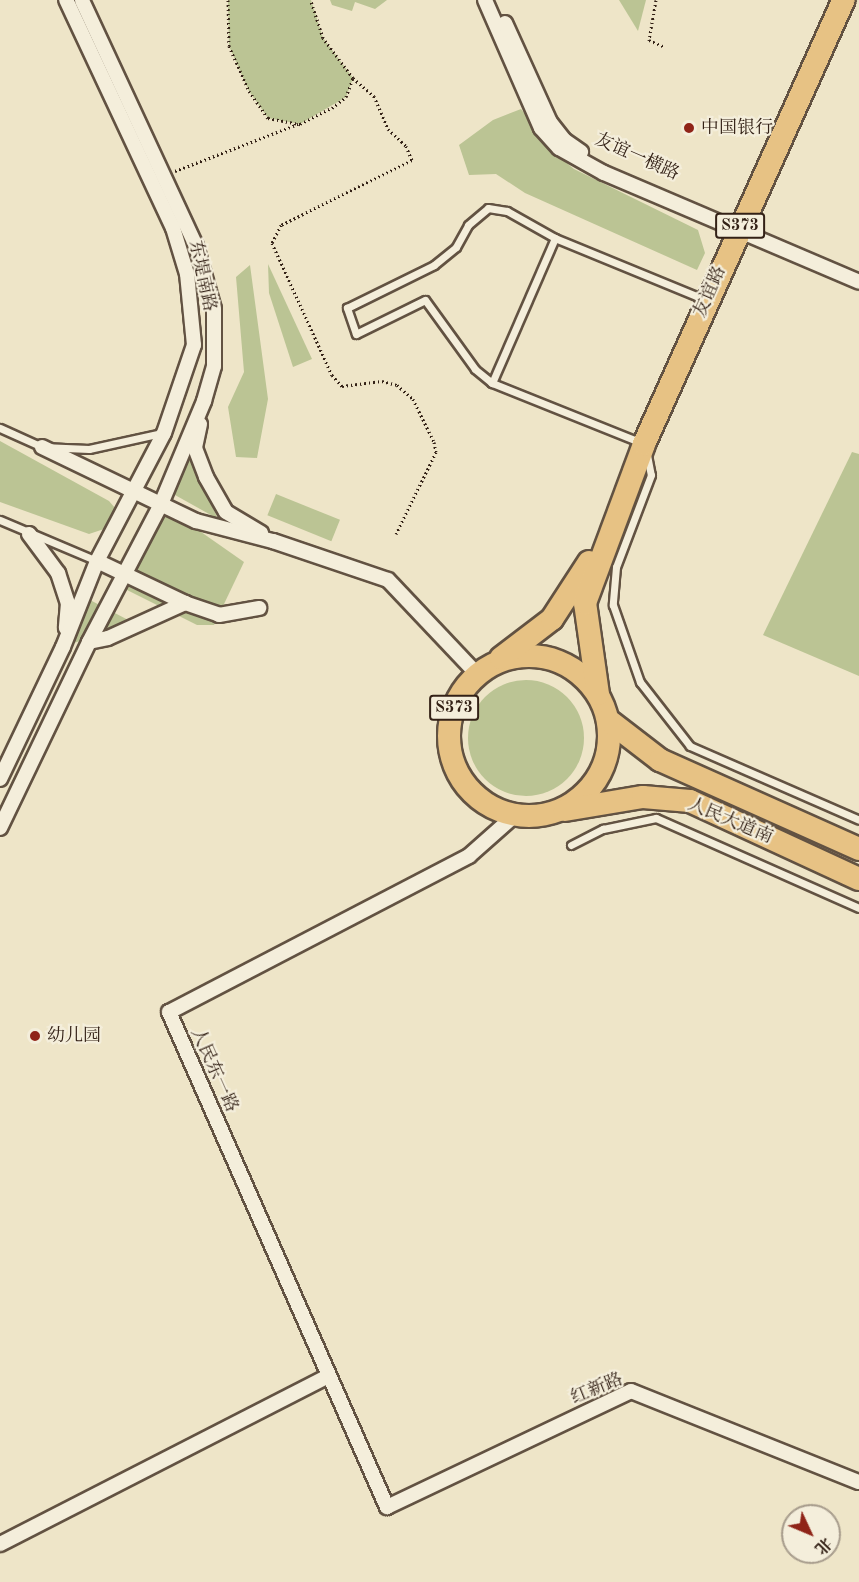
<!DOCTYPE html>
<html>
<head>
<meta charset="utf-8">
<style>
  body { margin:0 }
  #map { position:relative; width:859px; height:1582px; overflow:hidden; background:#eee5c8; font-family:"Old Standard TT","Noto Serif SC",serif }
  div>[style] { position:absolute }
  .green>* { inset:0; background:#bbc494; transform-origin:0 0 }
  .round { border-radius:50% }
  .path>* { height:3px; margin-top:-1.5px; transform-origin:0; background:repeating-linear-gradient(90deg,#332116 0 1.5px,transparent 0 4.5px) }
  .roads { filter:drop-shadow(2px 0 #625242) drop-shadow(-2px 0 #625242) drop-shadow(0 2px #625242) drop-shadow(0 -2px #625242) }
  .service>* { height:7px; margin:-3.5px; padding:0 3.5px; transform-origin:3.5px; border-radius:3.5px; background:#f4eedb }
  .minor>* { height:14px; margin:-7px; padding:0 7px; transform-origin:7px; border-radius:7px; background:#f4eedb }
  .primary>* { height:22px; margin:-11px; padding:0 11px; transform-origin:11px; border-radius:11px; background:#e7c284 }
  .primary>.ring { margin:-11px; padding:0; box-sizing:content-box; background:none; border:22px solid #e7c284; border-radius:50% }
  .dots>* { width:16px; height:16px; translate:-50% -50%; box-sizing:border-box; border:3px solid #f4eedb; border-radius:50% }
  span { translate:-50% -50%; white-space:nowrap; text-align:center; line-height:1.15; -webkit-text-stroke:4.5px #f4eedb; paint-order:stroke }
  .shield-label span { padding:2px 4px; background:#f4eedb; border:2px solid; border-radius:4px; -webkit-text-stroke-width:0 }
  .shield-label { font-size:16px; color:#332116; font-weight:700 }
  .poi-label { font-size:18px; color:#332116 }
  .left { translate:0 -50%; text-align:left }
  .street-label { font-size:18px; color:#332116 }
  .north { position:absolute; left:781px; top:1504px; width:60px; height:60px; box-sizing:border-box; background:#f4eedb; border:2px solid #a79c8c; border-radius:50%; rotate:134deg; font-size:16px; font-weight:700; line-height:24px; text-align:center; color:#332116 }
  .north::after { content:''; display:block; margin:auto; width:21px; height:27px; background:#8f2418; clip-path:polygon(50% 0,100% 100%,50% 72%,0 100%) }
</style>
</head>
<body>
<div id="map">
  <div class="green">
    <div style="clip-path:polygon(228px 0,311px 0,323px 38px,353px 78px,346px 97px,300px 124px,268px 118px,249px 91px,229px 46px)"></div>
    <div style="clip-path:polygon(330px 0,387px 0,375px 9px,355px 2px,352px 11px,332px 5px)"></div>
    <div style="clip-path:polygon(619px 0,646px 0,638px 31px)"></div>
    <div style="clip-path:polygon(521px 109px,558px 156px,574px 169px,698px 230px,705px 253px,697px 270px,525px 193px,496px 174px,469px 175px,459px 145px,493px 120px)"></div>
    <div style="clip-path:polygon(268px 264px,312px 359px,293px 367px,269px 293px)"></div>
    <div style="clip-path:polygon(250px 265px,268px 399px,257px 458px,236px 457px,228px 407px,244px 372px,236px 277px)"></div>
    <div style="clip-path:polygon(0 441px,109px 501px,115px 508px,107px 528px,89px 534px,0 502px)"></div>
    <div style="clip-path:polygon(185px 448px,218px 519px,175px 495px)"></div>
    <div style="clip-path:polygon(852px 452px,859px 454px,859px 676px,763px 635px)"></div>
    <div style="left:276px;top:494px;width:69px;height:23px;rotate:22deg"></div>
    <div style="clip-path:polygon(161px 504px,244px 562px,214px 625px,197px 625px,111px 582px)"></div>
    <div style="clip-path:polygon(90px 600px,132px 622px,63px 647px)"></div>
    <div class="round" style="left:468px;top:680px;width:116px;height:116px"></div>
  </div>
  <div class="path">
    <div style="left:228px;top:0;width:46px;rotate:88.8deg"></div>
    <div style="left:229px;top:46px;width:49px;rotate:66deg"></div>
    <div style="left:249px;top:91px;width:33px;rotate:55deg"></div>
    <div style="left:268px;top:118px;width:33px;rotate:11deg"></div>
    <div style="left:300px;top:124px;width:36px;rotate:-27deg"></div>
    <div style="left:332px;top:108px;width:18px;rotate:-38deg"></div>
    <div style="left:346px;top:97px;width:20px;rotate:-70deg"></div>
    <div style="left:353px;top:78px;width:50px;rotate:-126.9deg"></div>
    <div style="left:323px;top:38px;width:40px;rotate:-108deg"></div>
    <div style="left:656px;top:0;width:41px;rotate:99.9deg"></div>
    <div style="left:649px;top:40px;width:17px;rotate:24deg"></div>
    <div style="left:353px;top:78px;width:28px;rotate:41deg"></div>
    <div style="left:374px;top:96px;width:36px;rotate:67deg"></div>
    <div style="left:388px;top:129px;width:25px;rotate:43deg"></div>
    <div style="left:406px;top:146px;width:15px;rotate:67deg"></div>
    <div style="left:412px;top:160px;width:146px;rotate:153.6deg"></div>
    <div style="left:281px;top:225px;width:20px;rotate:117deg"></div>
    <div style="left:272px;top:243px;width:145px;rotate:65.6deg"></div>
    <div style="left:332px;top:375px;width:15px;rotate:48deg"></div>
    <div style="left:342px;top:386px;width:40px;rotate:-7.1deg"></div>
    <div style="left:382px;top:381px;width:16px;rotate:15deg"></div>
    <div style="left:397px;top:385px;width:21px;rotate:41deg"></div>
    <div style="left:413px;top:399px;width:48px;rotate:64deg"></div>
    <div style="left:434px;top:442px;width:10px;rotate:79deg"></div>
    <div style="left:436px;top:452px;width:91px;rotate:116deg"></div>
    <div style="left:175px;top:171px;width:132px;rotate:-20.9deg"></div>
  </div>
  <div class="roads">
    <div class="service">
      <div style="left:492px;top:383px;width:22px;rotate:-141deg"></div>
      <div style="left:475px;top:369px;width:85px;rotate:-125.9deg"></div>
      <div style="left:425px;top:300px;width:77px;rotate:153.8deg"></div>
      <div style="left:356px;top:334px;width:28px;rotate:-109deg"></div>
      <div style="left:347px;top:308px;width:97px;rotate:-26.3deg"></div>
      <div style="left:434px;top:265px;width:28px;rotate:-39deg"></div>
      <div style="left:456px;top:247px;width:25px;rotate:-61deg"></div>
      <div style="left:468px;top:225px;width:26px;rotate:-40deg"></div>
      <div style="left:488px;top:208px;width:19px;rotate:9deg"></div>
      <div style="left:507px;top:211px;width:55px;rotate:29.4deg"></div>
      <div style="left:0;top:428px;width:46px;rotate:24.3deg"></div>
      <div style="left:42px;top:447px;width:47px;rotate:2.4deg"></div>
      <div style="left:89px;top:449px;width:75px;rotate:-12.4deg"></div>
      <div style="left:642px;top:443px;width:162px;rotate:-158.2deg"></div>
      <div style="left:492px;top:383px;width:158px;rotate:-66.5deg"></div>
      <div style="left:555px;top:238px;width:163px;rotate:22.3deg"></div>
      <div style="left:647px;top:455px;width:20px;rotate:79deg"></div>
      <div style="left:651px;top:475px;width:98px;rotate:110.8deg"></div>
      <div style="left:616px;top:567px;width:38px;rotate:95deg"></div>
      <div style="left:613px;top:605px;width:82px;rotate:70.7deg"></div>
      <div style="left:640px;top:682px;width:81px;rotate:52deg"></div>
      <div style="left:690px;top:746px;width:184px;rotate:23.6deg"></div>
      <div style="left:0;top:520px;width:105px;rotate:22.9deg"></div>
      <div style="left:571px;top:845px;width:36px;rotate:-27deg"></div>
      <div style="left:603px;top:829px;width:54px;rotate:-11.7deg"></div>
      <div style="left:656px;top:818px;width:222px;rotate:23.9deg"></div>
    </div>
    <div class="minor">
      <div style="left:485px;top:0;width:140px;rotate:66.4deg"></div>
      <div style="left:541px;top:128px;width:27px;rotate:48deg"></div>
      <div style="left:559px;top:148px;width:51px;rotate:29.1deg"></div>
      <div style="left:604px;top:173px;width:277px;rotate:23.1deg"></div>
      <div style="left:505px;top:23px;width:109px;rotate:65.6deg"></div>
      <div style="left:550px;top:122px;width:23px;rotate:52deg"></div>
      <div style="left:564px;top:140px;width:21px;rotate:35deg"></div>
      <div style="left:200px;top:424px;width:25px;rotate:102deg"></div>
      <div style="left:195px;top:448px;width:31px;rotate:69deg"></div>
      <div style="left:206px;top:477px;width:40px;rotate:60.3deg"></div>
      <div style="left:226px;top:512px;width:41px;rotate:31deg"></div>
      <div style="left:42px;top:447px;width:171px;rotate:25.7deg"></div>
      <div style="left:196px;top:521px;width:80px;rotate:14.6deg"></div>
      <div style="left:273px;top:541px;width:121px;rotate:18.7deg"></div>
      <div style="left:388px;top:580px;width:129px;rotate:46.6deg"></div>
      <div style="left:29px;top:534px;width:49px;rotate:53.4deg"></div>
      <div style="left:58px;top:573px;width:32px;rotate:72deg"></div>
      <div style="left:68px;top:603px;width:25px;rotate:95deg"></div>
      <div style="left:97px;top:561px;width:98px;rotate:25.5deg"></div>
      <div style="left:89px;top:642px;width:19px;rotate:-12deg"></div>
      <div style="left:108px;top:638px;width:85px;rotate:-24.4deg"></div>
      <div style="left:185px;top:603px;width:36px;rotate:19deg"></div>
      <div style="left:219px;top:615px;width:41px;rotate:-9.9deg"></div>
      <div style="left:0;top:779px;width:146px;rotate:-64.5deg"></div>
      <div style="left:63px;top:647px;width:92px;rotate:-68.4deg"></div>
      <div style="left:97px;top:561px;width:144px;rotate:-62.4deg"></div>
      <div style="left:164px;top:433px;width:93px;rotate:-71.2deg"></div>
      <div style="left:194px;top:345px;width:71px;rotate:-95.6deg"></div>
      <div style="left:187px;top:274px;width:48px;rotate:-106.9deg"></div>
      <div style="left:173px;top:228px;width:252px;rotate:-115.1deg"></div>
      <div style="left:514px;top:816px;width:60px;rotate:138.4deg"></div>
      <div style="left:469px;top:856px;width:338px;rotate:152.5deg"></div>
      <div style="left:169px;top:1012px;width:541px;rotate:66.23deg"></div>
      <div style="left:387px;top:1507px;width:270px;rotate:-25.4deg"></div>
      <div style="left:631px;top:1391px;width:245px;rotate:21.8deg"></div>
      <div style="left:0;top:828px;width:206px;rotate:-64.4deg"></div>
      <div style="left:89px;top:642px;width:156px;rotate:-62.4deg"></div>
      <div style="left:161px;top:504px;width:112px;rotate:-67.3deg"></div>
      <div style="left:204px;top:401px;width:36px;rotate:-74deg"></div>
      <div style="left:214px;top:366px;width:57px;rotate:-90deg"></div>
      <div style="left:214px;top:309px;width:66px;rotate:-105.9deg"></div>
      <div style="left:196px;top:246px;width:271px;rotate:-114.9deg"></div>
      <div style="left:0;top:1544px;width:369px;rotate:-27.1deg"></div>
    </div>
    <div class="primary">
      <div class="ring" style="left:449px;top:656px;width:138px;height:138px"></div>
      <div style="left:501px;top:658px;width:64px;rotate:-37.4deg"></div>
      <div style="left:552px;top:619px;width:68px;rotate:-57deg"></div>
      <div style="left:598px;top:694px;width:92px;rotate:-98.1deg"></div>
      <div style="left:585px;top:603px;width:170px;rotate:-69.6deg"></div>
      <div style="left:644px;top:444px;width:487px;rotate:-65.8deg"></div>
      <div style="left:608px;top:720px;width:66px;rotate:37.6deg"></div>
      <div style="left:660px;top:760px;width:218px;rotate:24.1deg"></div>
      <div style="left:565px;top:810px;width:79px;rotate:-9.5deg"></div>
      <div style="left:643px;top:797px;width:47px;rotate:4.9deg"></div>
      <div style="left:690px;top:801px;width:186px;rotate:24.8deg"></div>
    </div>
  </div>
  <div class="dots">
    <div style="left:689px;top:128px;background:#8f2418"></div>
    <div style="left:35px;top:1036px;background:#8f2418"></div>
  </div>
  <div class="shield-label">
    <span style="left:740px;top:226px">S373</span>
    <span style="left:454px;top:708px">S373</span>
  </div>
  <div class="poi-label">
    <span class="left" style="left:701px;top:128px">中国银行</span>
    <span class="left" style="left:47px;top:1036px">幼儿园</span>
  </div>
  <div class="street-label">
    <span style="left:637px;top:157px;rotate:24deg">友谊一横路</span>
    <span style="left:202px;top:276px;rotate:78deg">东堤南路</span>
    <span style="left:710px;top:292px;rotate:-66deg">友谊路</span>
    <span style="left:730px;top:821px;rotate:23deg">人民大道南</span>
    <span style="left:214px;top:1070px;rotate:66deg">人民东一路</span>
    <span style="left:597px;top:1389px;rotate:-22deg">红新路</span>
  </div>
  <div class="north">北</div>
</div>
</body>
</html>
